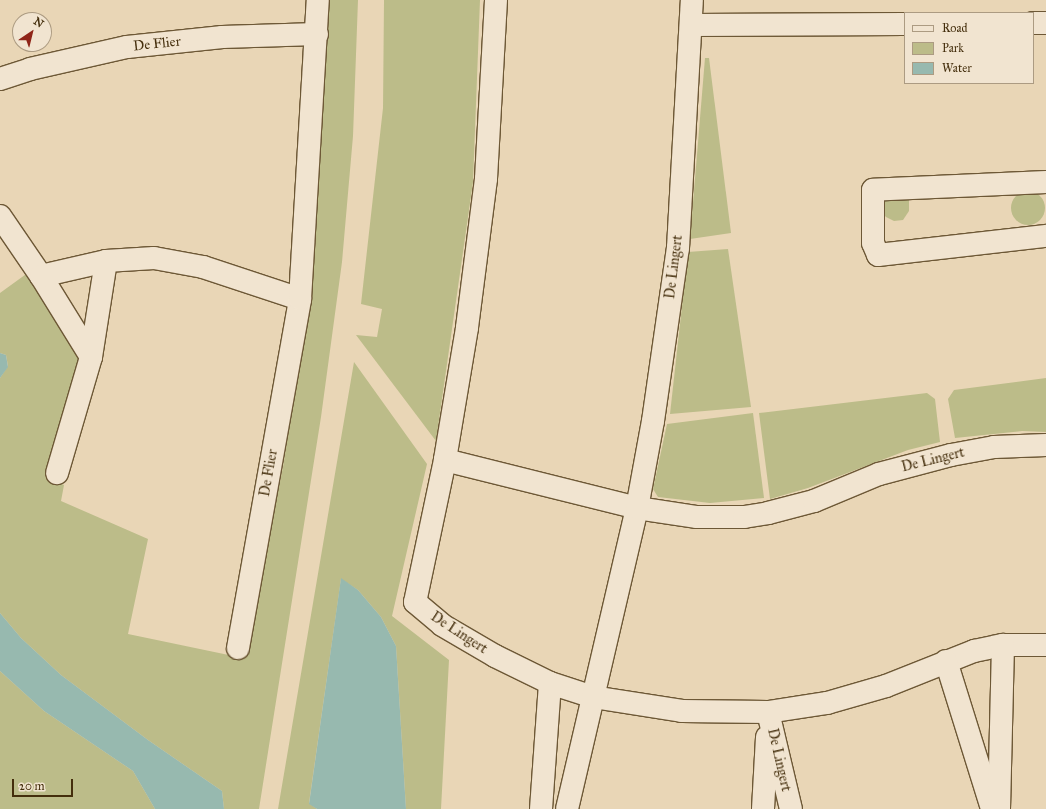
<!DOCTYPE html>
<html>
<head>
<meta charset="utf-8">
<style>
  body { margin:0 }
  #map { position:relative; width:1046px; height:809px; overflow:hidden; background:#e9d6b6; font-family:"IM FELL Great Primer",serif }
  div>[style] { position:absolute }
  .green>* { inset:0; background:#bcbc89 }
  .round { border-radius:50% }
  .water>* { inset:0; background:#97b9af }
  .roads { filter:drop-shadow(1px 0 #6d5836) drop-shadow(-1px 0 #6d5836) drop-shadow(0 1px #6d5836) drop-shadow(0 -1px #6d5836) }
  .minor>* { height:22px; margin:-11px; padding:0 11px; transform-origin:11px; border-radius:11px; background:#f1e4d0 }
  span { translate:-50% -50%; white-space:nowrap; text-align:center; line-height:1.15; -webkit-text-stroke:3px #f1e4d0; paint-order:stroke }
  .street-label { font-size:14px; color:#442e0c }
  .legend { position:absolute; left:904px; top:12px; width:130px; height:72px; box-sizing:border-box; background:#f1e4d0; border:1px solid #ac9b82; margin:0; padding:5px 7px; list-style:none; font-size:12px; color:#442e0c }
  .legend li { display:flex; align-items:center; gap:8px; height:20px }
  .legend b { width:20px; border:1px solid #ac9b82 }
  .north { position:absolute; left:12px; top:12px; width:40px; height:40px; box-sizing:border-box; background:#f1e4d0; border:1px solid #ac9b82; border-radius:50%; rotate:35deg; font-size:11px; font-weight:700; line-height:16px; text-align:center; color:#442e0c }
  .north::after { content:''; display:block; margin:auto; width:14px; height:18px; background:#8f2418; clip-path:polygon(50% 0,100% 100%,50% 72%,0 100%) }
  .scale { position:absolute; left:12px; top:779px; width:61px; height:18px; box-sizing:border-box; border:2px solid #442e0c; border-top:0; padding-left:5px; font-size:12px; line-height:14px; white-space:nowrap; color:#442e0c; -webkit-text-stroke:3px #f1e4d0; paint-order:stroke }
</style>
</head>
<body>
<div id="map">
  <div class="green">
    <div style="clip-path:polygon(327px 0,358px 0,353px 136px,342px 262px,321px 417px,259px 809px,224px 809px,222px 791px,148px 740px,61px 675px,21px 638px,0 613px,0 378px,8px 366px,6px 355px,0 353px,0 293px,29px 272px,80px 362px,60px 432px,45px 476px,64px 485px,61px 501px,148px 539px,128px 634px,243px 658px,283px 467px,308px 306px,315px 250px)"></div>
    <div style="clip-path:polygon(384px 0,480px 0,473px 182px,436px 441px,356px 335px,377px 337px,382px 309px,361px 304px,383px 108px)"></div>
    <div style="clip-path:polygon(705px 58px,709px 58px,731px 233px,690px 239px)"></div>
    <div class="round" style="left:1011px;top:191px;width:34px;height:34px"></div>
    <div style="clip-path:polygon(883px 199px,909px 199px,909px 211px,903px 220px,894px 221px,886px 217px,883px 214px)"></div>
    <div style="clip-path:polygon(728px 249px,751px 407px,670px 414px,688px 252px)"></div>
    <div style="clip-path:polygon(354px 362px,427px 464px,392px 616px,449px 660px,441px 809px,406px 809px,396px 646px,381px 617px,358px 590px,341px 579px,309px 803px,317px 809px,278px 809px)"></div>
    <div style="clip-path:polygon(1046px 378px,1046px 432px,1022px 431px,955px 438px,948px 399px,954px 390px)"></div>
    <div style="clip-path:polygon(927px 393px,935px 399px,940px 442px,908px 450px,808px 488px,770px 499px,759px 413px)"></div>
    <div style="clip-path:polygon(753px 413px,764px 498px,710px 503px,658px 497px,653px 489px,667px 424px)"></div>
    <div style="clip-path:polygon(0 671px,44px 711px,133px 771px,155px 809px,0 809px)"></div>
  </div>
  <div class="water">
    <div style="clip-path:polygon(0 353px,6px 355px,8px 367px,0 378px)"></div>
    <div style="clip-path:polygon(341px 578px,358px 590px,381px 617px,396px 646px,406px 809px,317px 809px,309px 804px)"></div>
    <div style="clip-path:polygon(0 613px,21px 638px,61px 675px,148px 740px,222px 791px,224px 809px,155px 809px,133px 771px,44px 711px,0 671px)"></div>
  </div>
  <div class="roads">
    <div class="minor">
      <div style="left:496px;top:0;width:179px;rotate:93.2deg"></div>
      <div style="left:486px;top:179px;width:150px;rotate:97.3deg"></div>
      <div style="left:467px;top:328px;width:134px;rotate:99.5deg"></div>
      <div style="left:445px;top:460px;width:145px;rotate:101.9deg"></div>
      <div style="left:415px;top:602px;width:35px;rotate:40deg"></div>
      <div style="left:442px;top:625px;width:61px;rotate:30.3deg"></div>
      <div style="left:495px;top:656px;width:61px;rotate:26.1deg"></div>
      <div style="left:550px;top:683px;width:45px;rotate:18deg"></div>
      <div style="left:593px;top:697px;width:90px;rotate:8.9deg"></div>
      <div style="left:682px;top:711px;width:86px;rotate:0.7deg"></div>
      <div style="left:768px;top:712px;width:60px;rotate:-8.7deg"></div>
      <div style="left:827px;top:703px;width:61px;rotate:-16.1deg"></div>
      <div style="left:886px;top:686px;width:95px;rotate:-21.7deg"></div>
      <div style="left:974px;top:651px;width:30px;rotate:-12deg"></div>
      <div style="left:1003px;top:645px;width:43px"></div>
      <div style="left:1033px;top:23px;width:13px"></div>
      <div style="left:692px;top:25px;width:213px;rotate:-0.3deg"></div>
      <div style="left:0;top:79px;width:32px;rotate:-18deg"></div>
      <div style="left:30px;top:69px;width:99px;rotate:-12.8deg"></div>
      <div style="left:127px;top:47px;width:96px;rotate:-6deg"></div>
      <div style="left:222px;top:37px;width:95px;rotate:-1.8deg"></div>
      <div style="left:1046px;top:182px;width:173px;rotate:177.4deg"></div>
      <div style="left:873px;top:190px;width:53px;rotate:90deg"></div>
      <div style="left:873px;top:243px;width:13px;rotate:67deg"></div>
      <div style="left:878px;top:255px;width:169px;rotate:-6.5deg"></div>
      <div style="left:0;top:216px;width:73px;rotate:55.7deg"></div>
      <div style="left:41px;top:276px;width:95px;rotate:58.3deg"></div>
      <div style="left:91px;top:357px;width:121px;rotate:106.3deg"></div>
      <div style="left:41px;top:276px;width:67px;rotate:-13deg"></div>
      <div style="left:106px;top:261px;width:48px;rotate:-3.6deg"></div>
      <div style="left:154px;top:258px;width:50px;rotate:10.4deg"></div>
      <div style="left:203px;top:267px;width:102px;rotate:18.3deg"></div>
      <div style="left:91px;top:357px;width:97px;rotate:-81.1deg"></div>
      <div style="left:445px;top:460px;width:198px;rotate:14deg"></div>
      <div style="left:637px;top:508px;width:61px;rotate:8.5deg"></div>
      <div style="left:697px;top:517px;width:47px"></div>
      <div style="left:744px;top:517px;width:24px;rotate:-9deg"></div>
      <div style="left:768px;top:513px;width:48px;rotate:-14.6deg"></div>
      <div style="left:814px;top:501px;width:70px;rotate:-22.6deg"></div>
      <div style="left:879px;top:474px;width:74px;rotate:-14.8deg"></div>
      <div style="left:951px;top:455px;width:44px;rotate:-10.5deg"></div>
      <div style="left:994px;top:447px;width:52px;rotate:-2.2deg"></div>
      <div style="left:238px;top:648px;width:354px;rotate:-79.9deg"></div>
      <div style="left:300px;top:299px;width:300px;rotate:-86.6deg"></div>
      <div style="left:946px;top:661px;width:155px;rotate:72.7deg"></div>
      <div style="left:768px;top:712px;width:100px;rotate:76.7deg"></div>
      <div style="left:541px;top:809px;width:126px;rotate:-85.9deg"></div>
      <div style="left:567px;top:809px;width:309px;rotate:-76.9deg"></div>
      <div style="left:637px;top:508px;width:88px;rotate:-79.6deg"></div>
      <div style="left:653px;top:421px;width:175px;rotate:-81.8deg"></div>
      <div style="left:678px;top:248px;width:248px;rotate:-86.8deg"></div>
      <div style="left:763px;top:809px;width:72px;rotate:-86.8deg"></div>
      <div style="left:999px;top:809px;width:164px;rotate:-88.6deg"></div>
    </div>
  </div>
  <div class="street-label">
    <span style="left:157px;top:44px;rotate:-6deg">De Flier</span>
    <span style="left:674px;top:267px;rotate:-83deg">De Lingert</span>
    <span style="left:933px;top:460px;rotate:-14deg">De Lingert</span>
    <span style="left:269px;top:473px;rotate:-80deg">De Flier</span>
    <span style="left:459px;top:633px;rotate:33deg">De Lingert</span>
    <span style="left:779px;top:760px;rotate:77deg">De Lingert</span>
  </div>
  <ul class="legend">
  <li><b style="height:5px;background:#f1e4d0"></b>Road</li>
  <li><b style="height:11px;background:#bcbc89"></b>Park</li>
  <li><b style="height:11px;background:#97b9af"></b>Water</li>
  </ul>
  <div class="north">N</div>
  <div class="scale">20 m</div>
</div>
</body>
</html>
